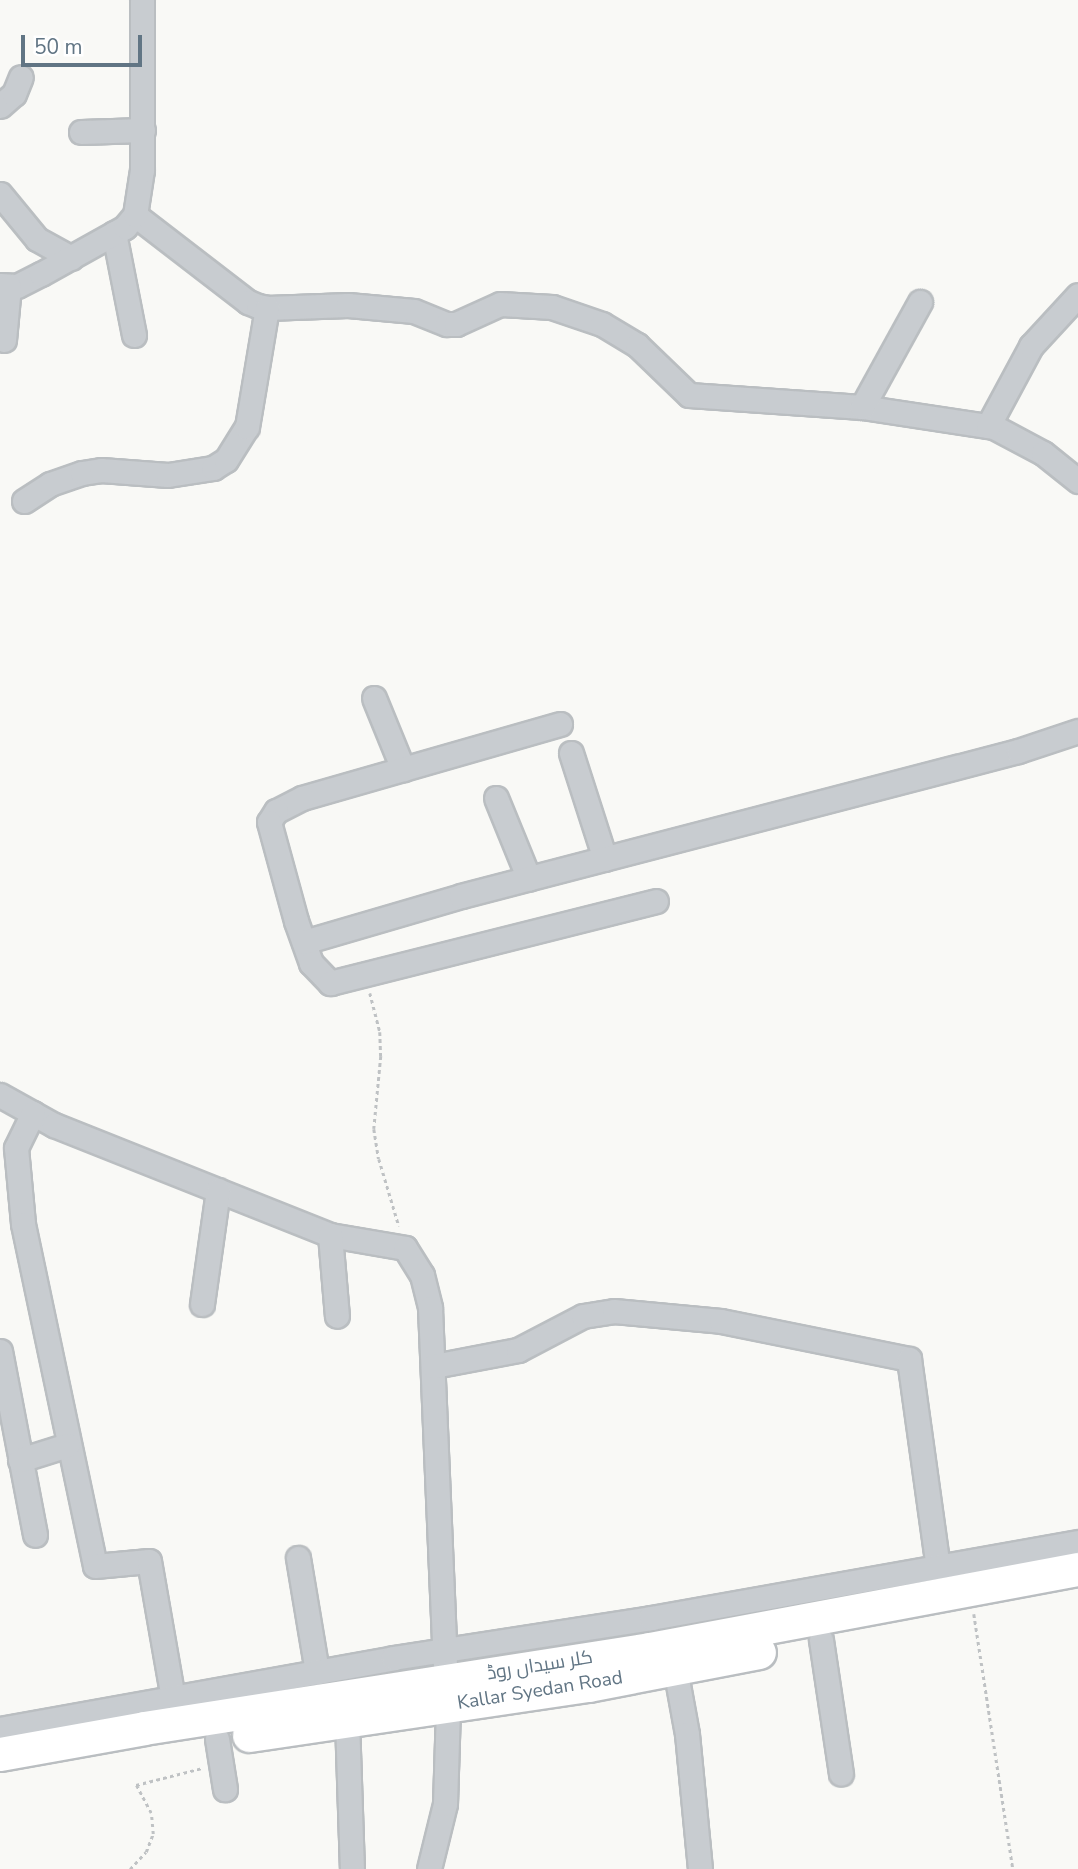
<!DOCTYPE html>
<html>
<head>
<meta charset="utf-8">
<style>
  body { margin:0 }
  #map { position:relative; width:1078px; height:1869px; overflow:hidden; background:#f9f9f6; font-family:"Nunito Sans",Cairo,sans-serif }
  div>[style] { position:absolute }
  .path>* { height:2.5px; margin-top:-1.25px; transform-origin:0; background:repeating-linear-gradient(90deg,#bfc2c4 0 3.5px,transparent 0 7px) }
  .roads { filter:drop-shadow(2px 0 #babec1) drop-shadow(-2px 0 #babec1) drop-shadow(0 2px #babec1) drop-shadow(0 -2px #babec1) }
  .minor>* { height:23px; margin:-11.5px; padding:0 11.5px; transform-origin:11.5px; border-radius:11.5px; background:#c8ccd0 }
  .highway>* { height:33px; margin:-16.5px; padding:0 16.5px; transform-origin:16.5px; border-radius:16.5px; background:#fff }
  span { translate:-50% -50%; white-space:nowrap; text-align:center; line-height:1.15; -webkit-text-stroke:7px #fff; paint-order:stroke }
  .street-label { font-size:19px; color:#617584 }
  .scale { position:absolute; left:21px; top:35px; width:121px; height:32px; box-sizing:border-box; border:4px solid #617584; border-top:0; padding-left:9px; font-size:21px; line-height:24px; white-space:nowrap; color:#617584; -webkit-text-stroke:5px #fff; paint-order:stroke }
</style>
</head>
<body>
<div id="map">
  <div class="path">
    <div style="left:370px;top:993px;width:40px;rotate:75.6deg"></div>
    <div style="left:380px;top:1032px;width:24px;rotate:88deg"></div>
    <div style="left:381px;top:1056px;width:73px;rotate:95.5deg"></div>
    <div style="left:374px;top:1129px;width:30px;rotate:81deg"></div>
    <div style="left:379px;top:1159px;width:70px;rotate:73.4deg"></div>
    <div style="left:974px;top:1614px;width:258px;rotate:81.3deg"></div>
    <div style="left:130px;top:1869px;width:23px;rotate:-47deg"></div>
    <div style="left:146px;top:1852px;width:19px;rotate:-69deg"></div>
    <div style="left:153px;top:1834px;width:21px;rotate:-95deg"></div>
    <div style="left:151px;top:1813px;width:32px;rotate:-118deg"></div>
    <div style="left:136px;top:1785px;width:68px;rotate:-14.4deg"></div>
  </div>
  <div class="roads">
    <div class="minor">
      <div style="left:0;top:106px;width:18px;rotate:-41deg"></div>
      <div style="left:14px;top:94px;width:18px;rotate:-68deg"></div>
      <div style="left:81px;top:132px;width:62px;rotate:-1.8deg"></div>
      <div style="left:0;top:194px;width:58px;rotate:50.6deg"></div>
      <div style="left:37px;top:239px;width:39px;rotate:29deg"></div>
      <div style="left:135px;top:215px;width:143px;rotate:37.6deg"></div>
      <div style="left:248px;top:302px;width:11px;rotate:22deg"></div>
      <div style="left:258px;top:306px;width:9px;rotate:13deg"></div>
      <div style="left:267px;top:308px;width:81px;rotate:-2.1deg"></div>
      <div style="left:348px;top:305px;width:66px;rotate:5.2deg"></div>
      <div style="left:414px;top:311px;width:35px;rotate:22deg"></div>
      <div style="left:447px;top:324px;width:9px"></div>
      <div style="left:456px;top:324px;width:48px;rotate:-24.4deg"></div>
      <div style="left:500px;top:304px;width:52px;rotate:3.3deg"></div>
      <div style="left:552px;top:307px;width:53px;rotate:18.8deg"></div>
      <div style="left:602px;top:324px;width:41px;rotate:31deg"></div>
      <div style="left:637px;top:345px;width:72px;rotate:43.9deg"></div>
      <div style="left:689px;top:395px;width:173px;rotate:4deg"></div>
      <div style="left:862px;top:407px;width:134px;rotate:8.6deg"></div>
      <div style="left:994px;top:427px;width:55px;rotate:28deg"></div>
      <div style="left:1043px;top:453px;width:45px;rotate:38.7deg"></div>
      <div style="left:114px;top:233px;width:104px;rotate:78.9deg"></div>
      <div style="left:0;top:285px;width:17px;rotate:3deg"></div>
      <div style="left:17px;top:286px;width:27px;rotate:-27deg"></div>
      <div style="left:41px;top:274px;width:96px;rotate:-29.2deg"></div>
      <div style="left:125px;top:227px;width:16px;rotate:-50deg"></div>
      <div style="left:135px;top:215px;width:46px;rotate:-81.2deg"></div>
      <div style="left:142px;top:170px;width:170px;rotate:-90deg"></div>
      <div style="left:4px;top:340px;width:54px;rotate:-84.7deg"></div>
      <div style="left:862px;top:407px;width:120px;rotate:-61.1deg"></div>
      <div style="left:988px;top:426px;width:91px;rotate:-61.7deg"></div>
      <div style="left:1031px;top:346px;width:69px;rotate:-47.3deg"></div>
      <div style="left:24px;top:501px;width:31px;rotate:-33deg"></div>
      <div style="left:50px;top:484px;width:34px;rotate:-19deg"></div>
      <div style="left:82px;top:473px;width:19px;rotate:-9deg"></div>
      <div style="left:101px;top:470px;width:67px;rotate:4.3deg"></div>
      <div style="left:168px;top:475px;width:46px;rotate:-8.8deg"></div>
      <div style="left:213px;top:468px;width:15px;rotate:-32deg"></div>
      <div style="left:226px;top:460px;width:39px;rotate:-58deg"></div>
      <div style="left:247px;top:427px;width:121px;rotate:-80.5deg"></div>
      <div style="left:374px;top:698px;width:77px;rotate:67.8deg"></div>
      <div style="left:560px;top:724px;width:268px;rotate:164deg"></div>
      <div style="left:302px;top:798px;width:29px;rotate:153deg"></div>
      <div style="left:276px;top:811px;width:13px;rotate:122deg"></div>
      <div style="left:269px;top:822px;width:103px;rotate:74.7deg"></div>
      <div style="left:296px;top:921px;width:45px;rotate:70.3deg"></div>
      <div style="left:311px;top:963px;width:28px;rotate:46deg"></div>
      <div style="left:330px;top:983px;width:336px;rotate:-14.1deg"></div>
      <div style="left:571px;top:753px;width:111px;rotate:72.2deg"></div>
      <div style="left:496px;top:798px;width:87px;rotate:67.8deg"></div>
      <div style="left:304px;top:942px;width:164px;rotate:-16.3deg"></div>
      <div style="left:461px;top:896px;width:576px;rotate:-14.59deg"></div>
      <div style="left:1018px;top:751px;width:63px;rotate:-18.4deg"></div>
      <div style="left:0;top:1095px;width:62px;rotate:29.1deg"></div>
      <div style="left:54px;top:1125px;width:297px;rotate:21.7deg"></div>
      <div style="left:330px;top:1235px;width:76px;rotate:9.8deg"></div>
      <div style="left:405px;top:1248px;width:32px;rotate:58deg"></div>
      <div style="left:422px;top:1275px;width:34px;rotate:76deg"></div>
      <div style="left:430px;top:1308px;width:356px;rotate:87.6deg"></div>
      <div style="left:33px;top:1113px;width:39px;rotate:116deg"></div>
      <div style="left:16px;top:1148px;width:76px;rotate:84.7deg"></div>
      <div style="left:23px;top:1224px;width:349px;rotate:78.1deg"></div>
      <div style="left:95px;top:1566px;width:54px;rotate:-5.3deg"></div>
      <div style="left:149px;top:1561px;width:139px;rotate:80.1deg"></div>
      <div style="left:330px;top:1235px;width:81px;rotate:85.1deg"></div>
      <div style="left:202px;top:1304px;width:115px;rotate:-82deg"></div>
      <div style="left:0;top:1351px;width:187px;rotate:79.2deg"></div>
      <div style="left:434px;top:1366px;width:86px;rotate:-10.8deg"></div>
      <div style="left:518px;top:1350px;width:73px;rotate:-27.6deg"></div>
      <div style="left:583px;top:1316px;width:31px;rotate:-9deg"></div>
      <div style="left:614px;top:1311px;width:107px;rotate:5.3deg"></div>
      <div style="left:721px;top:1321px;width:192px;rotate:11.4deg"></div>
      <div style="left:909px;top:1359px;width:210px;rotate:82.1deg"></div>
      <div style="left:20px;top:1460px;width:50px;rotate:-17.4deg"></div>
      <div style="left:298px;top:1558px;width:116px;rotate:80.5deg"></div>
      <div style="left:821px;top:1640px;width:135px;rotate:81.5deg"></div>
      <div style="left:675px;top:1668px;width:67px;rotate:79.7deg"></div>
      <div style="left:687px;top:1734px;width:136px;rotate:84.5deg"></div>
      <div style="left:347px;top:1720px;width:149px;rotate:88.1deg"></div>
      <div style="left:0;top:1729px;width:399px;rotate:-10.2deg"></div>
      <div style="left:393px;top:1658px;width:261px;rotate:-8.8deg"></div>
      <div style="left:651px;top:1618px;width:434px;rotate:-10.1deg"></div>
      <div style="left:217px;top:1739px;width:51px;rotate:80.9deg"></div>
      <div style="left:429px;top:1869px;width:67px;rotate:-76.2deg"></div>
      <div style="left:445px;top:1804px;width:98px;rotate:-88.2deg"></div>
    </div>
    <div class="highway">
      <div style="left:249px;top:1735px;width:343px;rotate:-8.4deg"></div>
      <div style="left:588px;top:1685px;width:174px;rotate:-10.9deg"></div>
      <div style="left:0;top:1754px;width:146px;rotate:-10.2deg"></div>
      <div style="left:144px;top:1728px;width:512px;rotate:-8.87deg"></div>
      <div style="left:650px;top:1649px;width:435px;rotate:-10.6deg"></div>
    </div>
  </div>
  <div class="street-label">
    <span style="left:540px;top:1666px;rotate:-9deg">کلر سیداں روڈ</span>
    <span style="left:540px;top:1691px;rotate:-9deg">Kallar Syedan Road</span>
  </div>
  <div class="scale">50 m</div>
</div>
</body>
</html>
